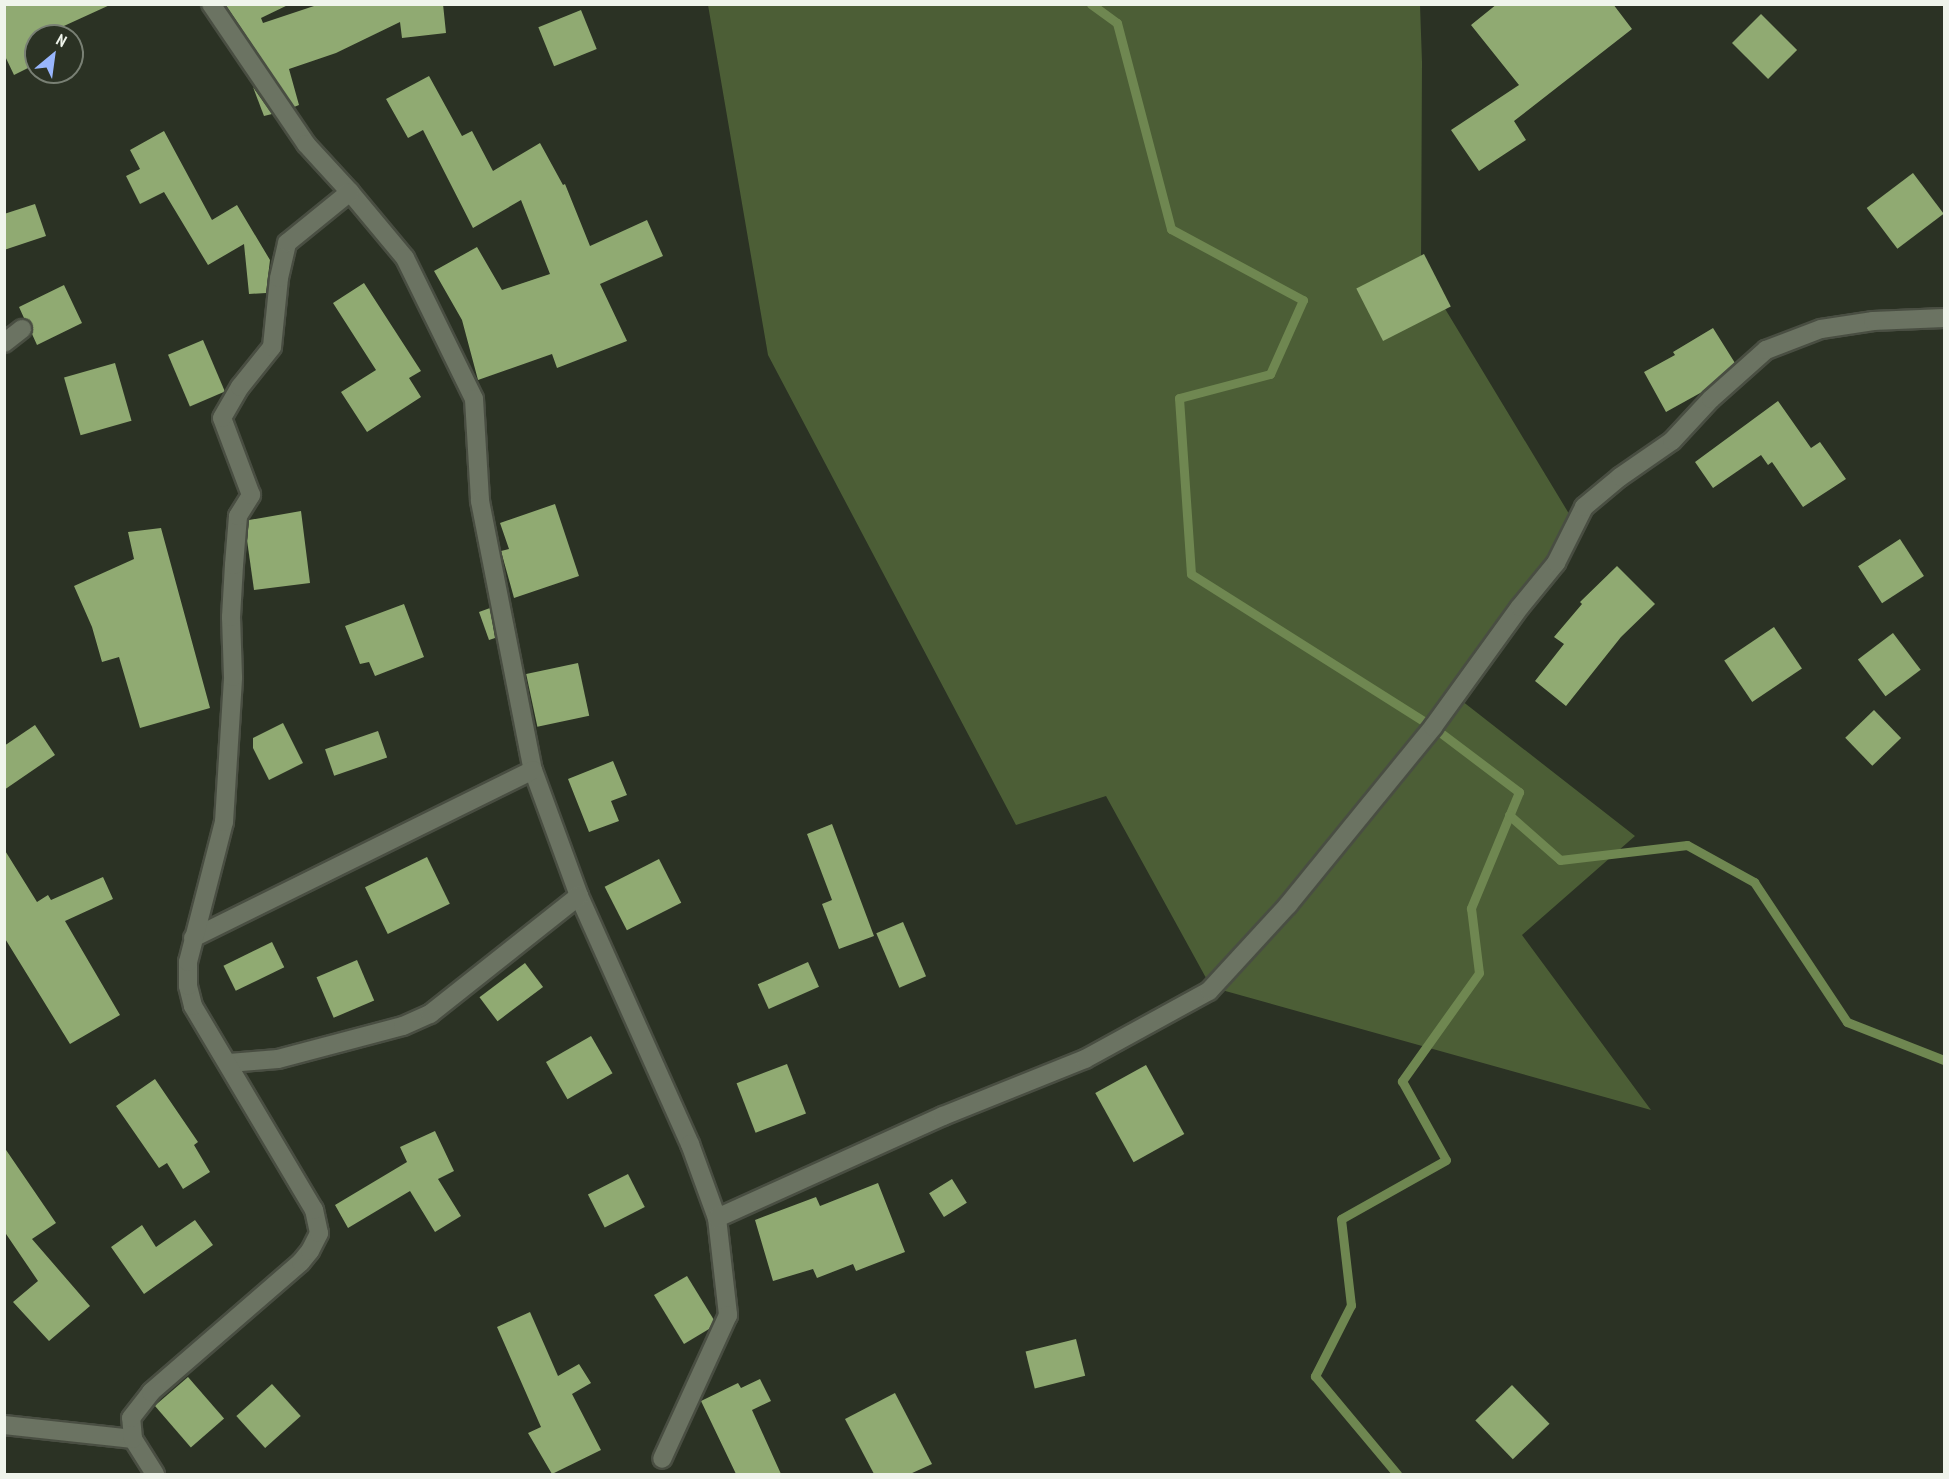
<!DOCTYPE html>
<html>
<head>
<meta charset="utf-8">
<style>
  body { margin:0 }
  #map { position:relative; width:1949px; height:1479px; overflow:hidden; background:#2b3224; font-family:"PT Sans Narrow",sans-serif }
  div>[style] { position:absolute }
  .green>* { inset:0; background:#4c5e36 }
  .stream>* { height:9px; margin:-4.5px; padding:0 4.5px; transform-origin:4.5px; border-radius:4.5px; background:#6f8751 }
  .building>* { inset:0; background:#90aa72; transform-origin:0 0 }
  .roads { filter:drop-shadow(2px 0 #494e42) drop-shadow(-2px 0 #494e42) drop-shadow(0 2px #494e42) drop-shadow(0 -2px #494e42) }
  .minor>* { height:18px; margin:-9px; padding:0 9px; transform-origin:9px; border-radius:9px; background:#6b7362 }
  span { translate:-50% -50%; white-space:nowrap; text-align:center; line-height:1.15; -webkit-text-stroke:6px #2b3224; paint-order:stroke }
  .frame { position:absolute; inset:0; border:6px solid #eff4eb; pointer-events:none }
  .north { position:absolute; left:24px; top:24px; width:60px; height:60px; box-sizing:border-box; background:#2b3224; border:2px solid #798074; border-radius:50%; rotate:29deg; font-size:16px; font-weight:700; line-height:24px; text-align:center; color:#eff4eb }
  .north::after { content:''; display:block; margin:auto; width:21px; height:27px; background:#98b6fd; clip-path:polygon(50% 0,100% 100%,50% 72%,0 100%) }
</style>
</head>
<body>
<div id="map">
  <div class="green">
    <div style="clip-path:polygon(708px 5px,1420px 5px,1422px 62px,1421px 269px,1574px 522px,1448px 690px,1635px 836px,1522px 935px,1651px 1110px,1211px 987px,1106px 796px,1016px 825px,768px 355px)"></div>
  </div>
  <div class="stream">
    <div style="left:1091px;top:4px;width:32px;rotate:36deg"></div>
    <div style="left:1117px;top:23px;width:213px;rotate:75.3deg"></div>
    <div style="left:1171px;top:229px;width:150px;rotate:28.3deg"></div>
    <div style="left:1303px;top:300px;width:81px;rotate:114deg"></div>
    <div style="left:1270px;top:374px;width:94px;rotate:165.2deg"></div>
    <div style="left:1179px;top:398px;width:176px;rotate:86.1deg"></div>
    <div style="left:1191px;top:574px;width:286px;rotate:32.3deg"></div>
    <div style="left:1433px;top:727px;width:108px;rotate:37.1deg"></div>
    <div style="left:1519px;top:792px;width:126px;rotate:112.5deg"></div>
    <div style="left:1471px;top:908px;width:65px;rotate:83deg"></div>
    <div style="left:1479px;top:973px;width:133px;rotate:125.5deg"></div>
    <div style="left:1402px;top:1081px;width:90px;rotate:60.9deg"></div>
    <div style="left:1446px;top:1160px;width:120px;rotate:150.7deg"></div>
    <div style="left:1341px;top:1219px;width:87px;rotate:83.4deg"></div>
    <div style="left:1351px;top:1305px;width:80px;rotate:116.9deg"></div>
    <div style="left:1315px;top:1376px;width:128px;rotate:50.1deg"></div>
    <div style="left:1509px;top:815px;width:68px;rotate:41.4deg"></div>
    <div style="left:1560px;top:860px;width:128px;rotate:-6.7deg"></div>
    <div style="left:1687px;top:845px;width:77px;rotate:28.9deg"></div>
    <div style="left:1754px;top:882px;width:168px;rotate:56.4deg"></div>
    <div style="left:1847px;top:1022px;width:104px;rotate:21.4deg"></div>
  </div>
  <div class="building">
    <div style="clip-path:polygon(4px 4px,112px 4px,42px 36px,36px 36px,36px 64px,14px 75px,4px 54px)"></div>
    <div style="clip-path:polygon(225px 4px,290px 4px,261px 18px,263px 23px,320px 4px,443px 4px,446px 33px,402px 38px,400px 22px,336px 53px,289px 69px,299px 105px,294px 107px)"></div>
    <div style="clip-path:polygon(1497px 4px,1613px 4px,1632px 29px,1514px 121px,1526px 140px,1479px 171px,1451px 130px,1519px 85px,1471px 25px)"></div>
    <div style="left:581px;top:10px;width:42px;height:46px;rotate:68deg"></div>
    <div style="left:1761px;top:14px;width:51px;height:41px;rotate:45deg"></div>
    <div style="clip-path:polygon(429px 76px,462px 136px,472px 131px,493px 171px,540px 143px,563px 185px,565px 184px,590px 246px,647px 220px,663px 256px,600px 284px,627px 341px,557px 368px,552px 354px,478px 380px,462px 320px,434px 271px,477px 247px,502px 290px,550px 274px,521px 200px,473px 228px,423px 130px,408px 138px,386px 99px)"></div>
    <div style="clip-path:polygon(253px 87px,272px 114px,264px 116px)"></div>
    <div style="clip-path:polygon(164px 131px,212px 220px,237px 205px,270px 260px,266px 293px,249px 294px,244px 244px,208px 265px,164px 192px,140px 204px,126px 176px,140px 169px,130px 150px)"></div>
    <div style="left:1913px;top:173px;width:51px;height:58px;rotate:53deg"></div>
    <div style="clip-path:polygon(35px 204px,46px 236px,4px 250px,4px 214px)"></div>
    <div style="left:1424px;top:254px;width:59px;height:76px;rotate:63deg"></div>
    <div style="clip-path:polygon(364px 283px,421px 371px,409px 378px,421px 397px,367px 432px,341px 392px,376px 370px,333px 303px)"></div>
    <div style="clip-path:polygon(64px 285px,82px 323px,37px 345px,32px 334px,31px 323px,24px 318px,19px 307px)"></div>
    <div style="clip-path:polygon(1713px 328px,1735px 363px,1702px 392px,1666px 412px,1644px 372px,1675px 355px,1673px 352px)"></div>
    <div style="left:203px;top:340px;width:56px;height:38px;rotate:67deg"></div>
    <div style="left:115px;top:363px;width:60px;height:53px;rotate:74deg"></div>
    <div style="clip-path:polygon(1778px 401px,1811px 448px,1820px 442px,1846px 479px,1803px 507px,1772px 462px,1768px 465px,1761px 455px,1713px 488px,1695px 462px)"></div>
    <div style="clip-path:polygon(555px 504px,579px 576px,514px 598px,501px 551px,509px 549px,500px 523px)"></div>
    <div style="clip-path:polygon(301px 511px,310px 583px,254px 590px,247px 540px,249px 520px)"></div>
    <div style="clip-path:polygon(161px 528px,210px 708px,140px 728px,119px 657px,102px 662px,92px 627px,74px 586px,134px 559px,128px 532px)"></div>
    <div style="left:1900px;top:539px;width:44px;height:50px;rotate:57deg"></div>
    <div style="clip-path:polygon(1617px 566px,1655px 604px,1621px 637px,1566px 706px,1535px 681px,1564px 644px,1554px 637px,1582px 604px,1580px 602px)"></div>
    <div style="clip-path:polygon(404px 604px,424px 657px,375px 676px,369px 662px,360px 664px,345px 626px)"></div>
    <div style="clip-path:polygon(490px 608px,495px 638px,489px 640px,479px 612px)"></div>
    <div style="left:1774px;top:627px;width:50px;height:60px;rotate:56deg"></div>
    <div style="left:1893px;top:633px;width:46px;height:44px;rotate:53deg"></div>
    <div style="left:578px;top:663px;width:54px;height:53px;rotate:78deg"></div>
    <div style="left:1874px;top:710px;width:39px;height:40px;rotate:46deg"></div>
    <div style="clip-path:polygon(283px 723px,303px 763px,269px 780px,253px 748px,253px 738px)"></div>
    <div style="clip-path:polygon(35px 725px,55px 755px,4px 790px,4px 746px)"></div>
    <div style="left:378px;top:731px;width:28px;height:56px;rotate:71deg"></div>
    <div style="clip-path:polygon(613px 761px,627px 795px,611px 801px,619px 821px,589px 832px,568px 779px)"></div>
    <div style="clip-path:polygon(832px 824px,874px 936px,839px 949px,822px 904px,832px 900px,807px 834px)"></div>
    <div style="clip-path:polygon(4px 849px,37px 902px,48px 895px,51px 900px,103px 877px,113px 899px,65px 921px,120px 1015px,70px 1044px,4px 937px)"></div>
    <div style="left:427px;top:857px;width:52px;height:69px;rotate:64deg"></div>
    <div style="left:659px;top:859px;width:49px;height:61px;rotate:63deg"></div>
    <div style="left:903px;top:922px;width:59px;height:29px;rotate:67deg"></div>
    <div style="left:272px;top:942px;width:28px;height:54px;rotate:64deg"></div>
    <div style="left:357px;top:960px;width:44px;height:44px;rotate:67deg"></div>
    <div style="left:808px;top:962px;width:27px;height:55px;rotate:66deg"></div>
    <div style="left:525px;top:963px;width:30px;height:57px;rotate:53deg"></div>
    <div style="left:591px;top:1036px;width:43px;height:52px;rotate:60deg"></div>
    <div style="left:787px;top:1064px;width:53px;height:54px;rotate:69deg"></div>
    <div style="left:1146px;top:1065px;width:79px;height:58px;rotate:61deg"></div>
    <div style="clip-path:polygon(155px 1079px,198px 1142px,194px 1145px,210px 1172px,183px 1189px,167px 1163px,159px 1168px,116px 1106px)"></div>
    <div style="clip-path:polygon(435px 1131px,454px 1171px,438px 1179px,461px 1216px,435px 1232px,410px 1191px,348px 1228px,335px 1205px,407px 1162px,400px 1147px)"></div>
    <div style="clip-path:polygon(4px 1147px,56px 1223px,32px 1239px,90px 1306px,49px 1341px,13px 1302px,38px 1281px,4px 1231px)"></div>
    <div style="left:628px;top:1174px;width:37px;height:45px;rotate:63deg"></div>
    <div style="left:952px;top:1179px;width:28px;height:27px;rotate:58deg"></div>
    <div style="clip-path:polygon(878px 1183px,905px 1252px,856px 1271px,853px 1264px,817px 1278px,813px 1269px,773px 1281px,755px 1220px,816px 1197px,820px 1206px)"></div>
    <div style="clip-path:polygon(195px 1220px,213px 1245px,144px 1294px,111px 1247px,142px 1225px,156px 1247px)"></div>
    <div style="clip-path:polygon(687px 1276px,714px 1320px,709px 1329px,684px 1344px,654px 1295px)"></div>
    <div style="clip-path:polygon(530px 1312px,558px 1376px,579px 1364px,591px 1383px,572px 1394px,601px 1450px,552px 1474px,528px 1433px,541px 1427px,497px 1327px)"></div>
    <div style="left:1076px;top:1339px;width:38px;height:52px;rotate:76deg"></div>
    <div style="left:188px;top:1377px;width:55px;height:44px;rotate:49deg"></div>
    <div style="clip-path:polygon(760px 1379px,771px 1401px,752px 1410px,781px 1474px,736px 1474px,701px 1401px,738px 1383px,741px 1388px)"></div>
    <div style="left:272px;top:1384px;width:43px;height:48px;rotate:48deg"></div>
    <div style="left:1512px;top:1385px;width:54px;height:51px;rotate:46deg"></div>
    <div style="clip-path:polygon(895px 1393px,932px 1464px,910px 1474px,874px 1474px,845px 1419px)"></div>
  </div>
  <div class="roads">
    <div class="minor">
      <div style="left:211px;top:4px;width:169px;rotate:55.8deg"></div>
      <div style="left:306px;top:144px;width:65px;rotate:47.5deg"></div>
      <div style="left:350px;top:192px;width:86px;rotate:50.2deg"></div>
      <div style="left:405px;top:258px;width:157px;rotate:63.9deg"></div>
      <div style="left:474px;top:399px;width:102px;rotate:86.6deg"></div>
      <div style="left:480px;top:501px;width:274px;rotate:78.9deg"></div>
      <div style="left:533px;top:770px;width:134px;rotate:69.9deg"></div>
      <div style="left:579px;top:896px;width:272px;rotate:65.9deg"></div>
      <div style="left:690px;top:1144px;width:79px;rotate:70deg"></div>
      <div style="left:717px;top:1218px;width:98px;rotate:83.5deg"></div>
      <div style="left:728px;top:1315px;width:158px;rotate:114.6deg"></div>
      <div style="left:4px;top:343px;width:23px;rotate:-38deg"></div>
      <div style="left:193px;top:938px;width:379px;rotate:-26.3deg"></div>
      <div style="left:229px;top:1063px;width:49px;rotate:-4.7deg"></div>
      <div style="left:278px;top:1059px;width:129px;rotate:-14.8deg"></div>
      <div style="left:403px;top:1026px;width:30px;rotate:-24deg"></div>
      <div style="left:430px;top:1014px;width:190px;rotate:-38.4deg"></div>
      <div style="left:717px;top:1218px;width:248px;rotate:-24.3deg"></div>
      <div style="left:943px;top:1116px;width:153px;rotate:-21.9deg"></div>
      <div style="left:1085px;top:1059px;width:141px;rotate:-28.7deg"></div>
      <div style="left:1209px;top:991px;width:117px;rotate:-47.4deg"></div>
      <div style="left:1288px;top:905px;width:230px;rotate:-50.8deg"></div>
      <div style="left:1433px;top:727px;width:148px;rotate:-54.1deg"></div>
      <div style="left:1520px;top:607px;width:57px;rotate:-50.7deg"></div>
      <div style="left:1556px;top:563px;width:63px;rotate:-63.4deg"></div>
      <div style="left:1584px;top:507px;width:47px;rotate:-39.8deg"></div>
      <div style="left:1620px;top:477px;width:63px;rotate:-34.7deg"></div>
      <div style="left:1672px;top:441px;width:57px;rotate:-47.1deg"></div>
      <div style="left:1711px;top:399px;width:74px;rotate:-41.7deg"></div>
      <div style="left:1766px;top:350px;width:59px;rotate:-20.9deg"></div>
      <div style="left:1821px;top:329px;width:53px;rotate:-8.7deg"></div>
      <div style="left:1873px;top:321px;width:71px;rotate:-2.4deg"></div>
      <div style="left:4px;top:1425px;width:130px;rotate:6.2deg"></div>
      <div style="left:155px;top:1474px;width:41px;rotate:-122.2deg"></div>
      <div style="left:133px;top:1439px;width:21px;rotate:-95deg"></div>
      <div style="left:131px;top:1418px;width:33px;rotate:-52deg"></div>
      <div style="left:151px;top:1392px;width:198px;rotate:-40.9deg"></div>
      <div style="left:301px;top:1262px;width:14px;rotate:-51deg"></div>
      <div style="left:310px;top:1251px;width:20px;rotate:-63deg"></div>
      <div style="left:319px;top:1233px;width:24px;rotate:-102deg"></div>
      <div style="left:314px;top:1210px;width:237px;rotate:-120.7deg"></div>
      <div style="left:193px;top:1006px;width:21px;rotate:-104deg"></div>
      <div style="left:188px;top:986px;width:24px;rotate:-90deg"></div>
      <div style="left:188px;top:962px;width:145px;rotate:-75.6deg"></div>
      <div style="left:224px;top:822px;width:145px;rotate:-86.4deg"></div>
      <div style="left:233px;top:677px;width:60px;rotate:-91.9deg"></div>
      <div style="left:231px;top:617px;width:52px;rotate:-86.7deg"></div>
      <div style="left:234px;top:565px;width:49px;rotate:-85.3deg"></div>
      <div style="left:238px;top:516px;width:25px;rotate:-58deg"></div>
      <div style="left:251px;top:495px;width:82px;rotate:-110.6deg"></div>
      <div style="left:222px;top:418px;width:36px;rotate:-60deg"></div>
      <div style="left:240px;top:387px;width:51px;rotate:-51.3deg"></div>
      <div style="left:272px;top:347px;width:69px;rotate:-84.2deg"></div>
      <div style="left:279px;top:278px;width:36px;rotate:-77deg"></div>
      <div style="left:287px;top:243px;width:81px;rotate:-39deg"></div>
    </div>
  </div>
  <div class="frame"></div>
  <div class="north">N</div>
</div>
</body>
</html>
